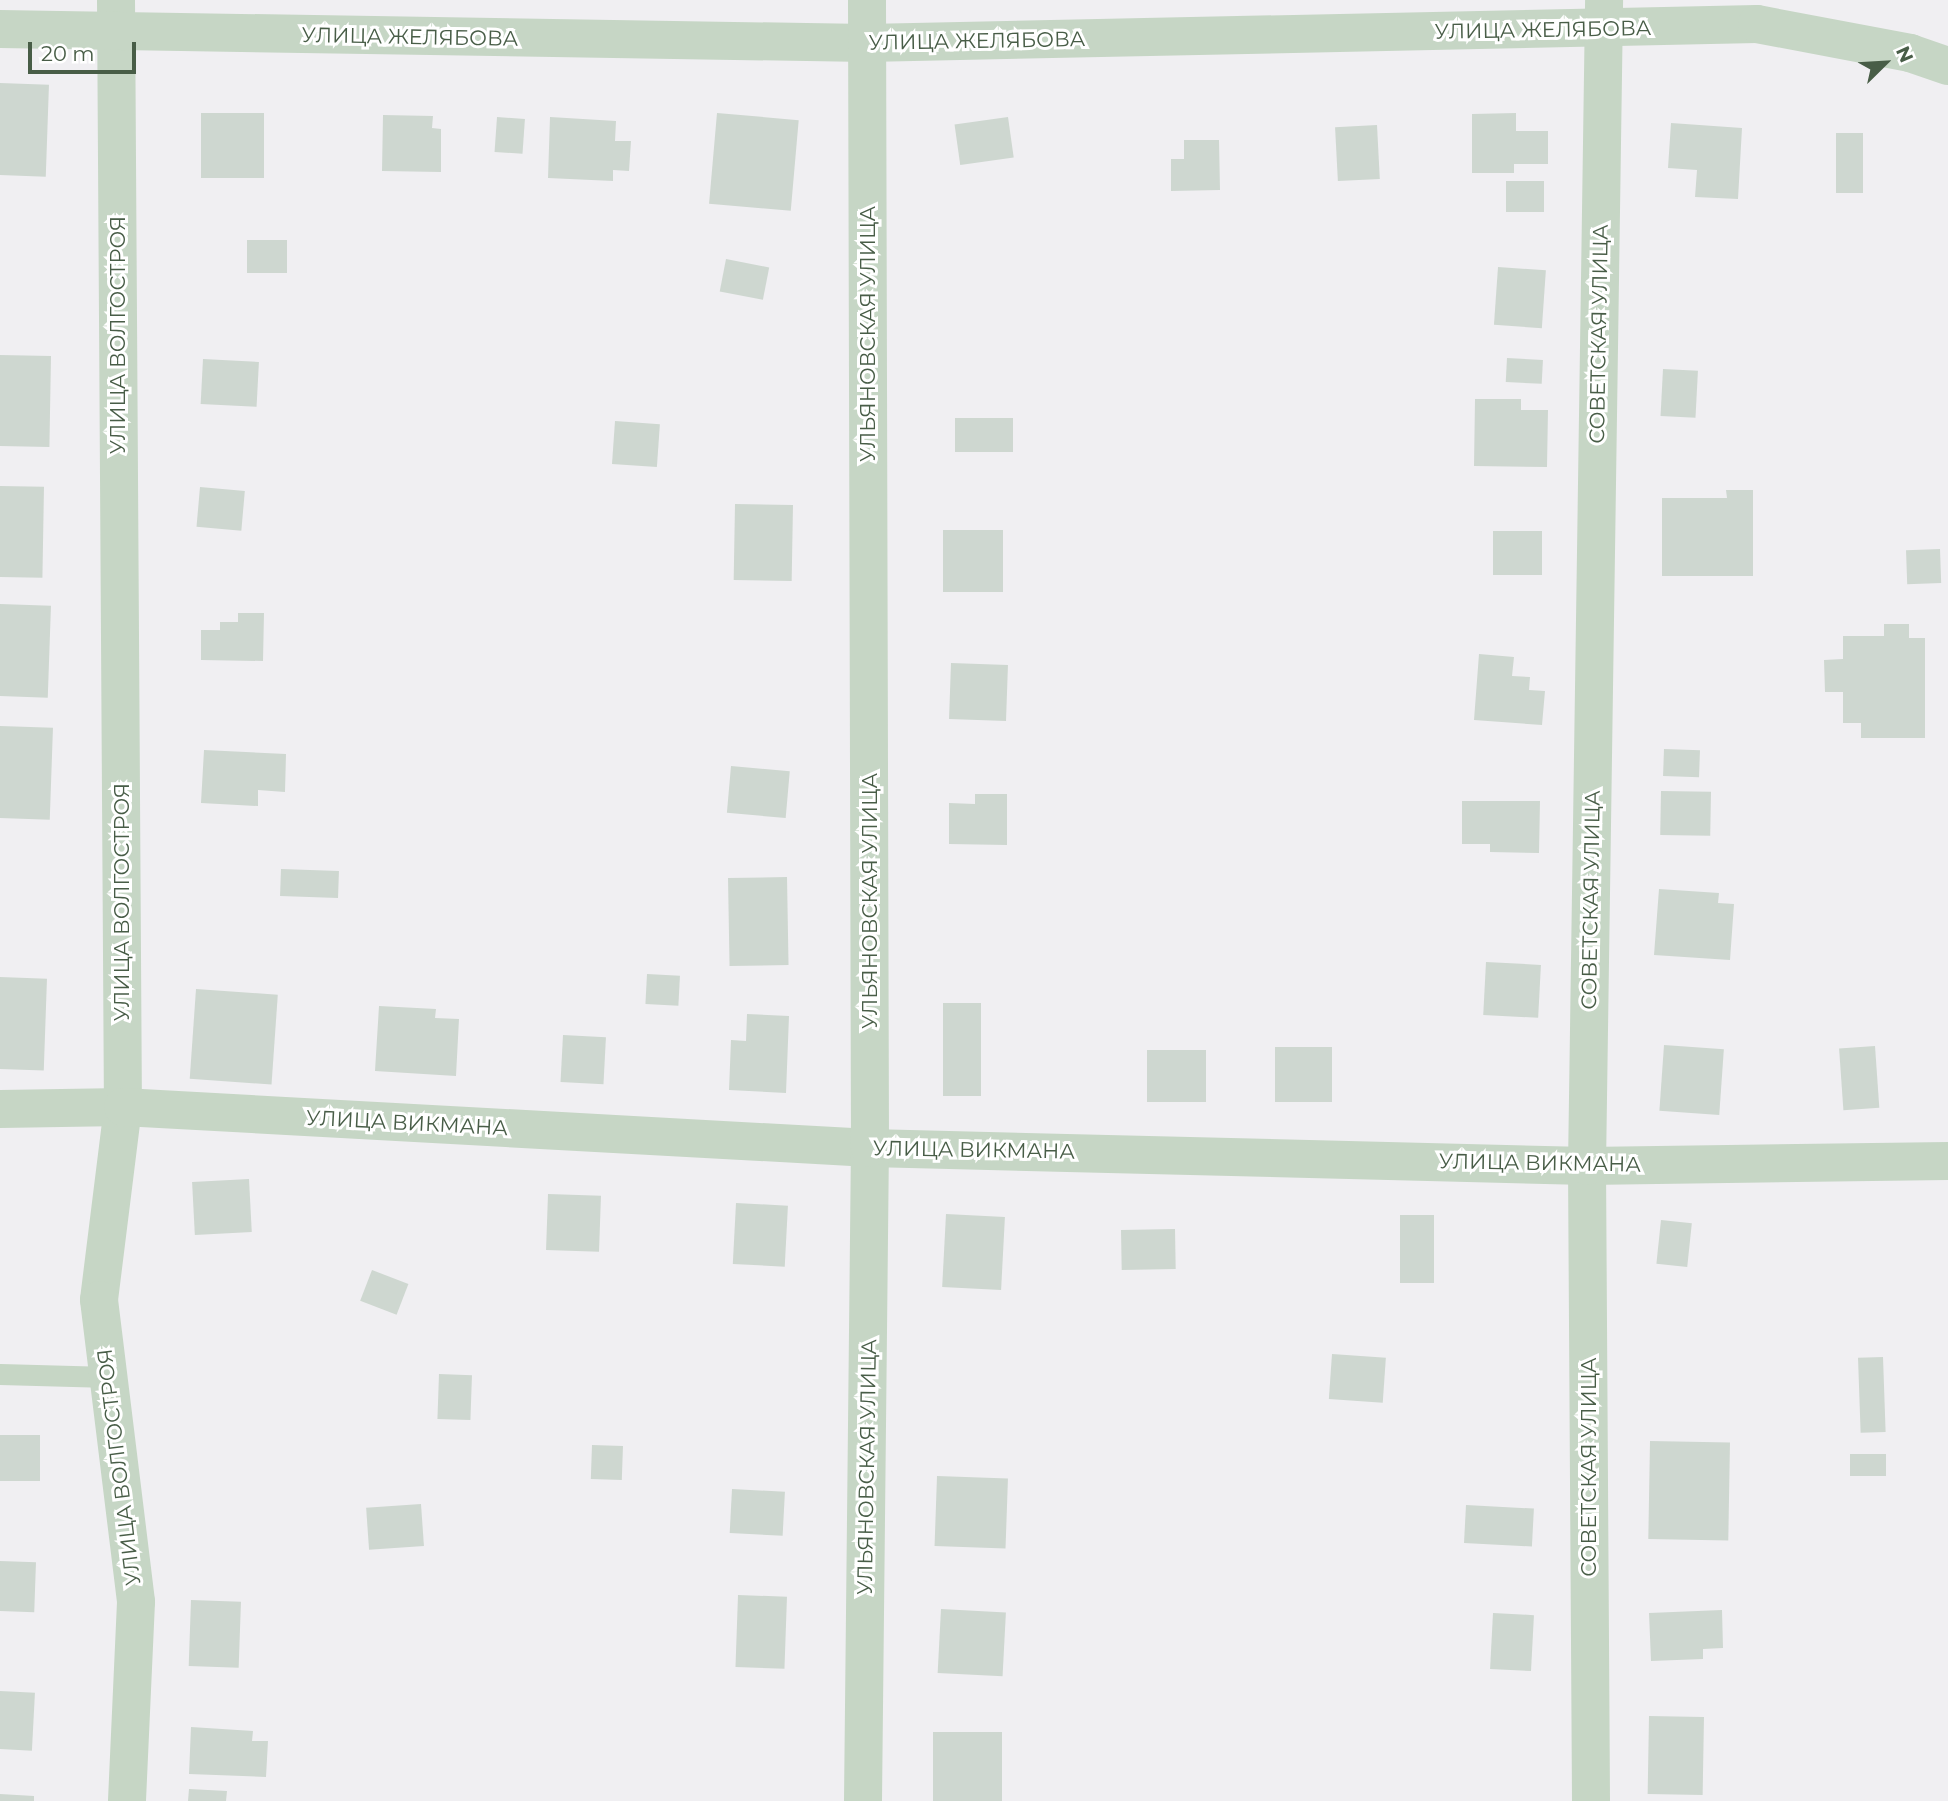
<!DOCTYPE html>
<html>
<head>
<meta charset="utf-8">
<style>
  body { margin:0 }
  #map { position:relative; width:1948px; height:1801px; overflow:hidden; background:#f0eff2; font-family:Montserrat,sans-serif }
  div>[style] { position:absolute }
  .building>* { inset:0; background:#ced7d0; transform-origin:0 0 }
  .service>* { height:21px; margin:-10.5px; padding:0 10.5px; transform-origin:10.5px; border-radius:10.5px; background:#c6d6c5 }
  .minor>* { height:38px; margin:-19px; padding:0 19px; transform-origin:19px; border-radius:19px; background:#c6d6c5 }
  span { translate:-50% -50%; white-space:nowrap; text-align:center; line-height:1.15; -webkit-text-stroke:6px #fff; paint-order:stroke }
  .street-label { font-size:21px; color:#485d47 }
  .north { position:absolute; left:1850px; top:28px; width:70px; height:70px; -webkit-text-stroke:5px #fff; paint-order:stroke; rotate:66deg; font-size:19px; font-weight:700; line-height:28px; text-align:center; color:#485d47 }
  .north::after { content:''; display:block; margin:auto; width:24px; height:32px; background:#485d47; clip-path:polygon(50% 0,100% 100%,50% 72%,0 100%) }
  .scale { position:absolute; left:28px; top:42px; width:108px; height:32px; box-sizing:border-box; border:4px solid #485d47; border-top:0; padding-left:9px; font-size:21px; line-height:24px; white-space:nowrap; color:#485d47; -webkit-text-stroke:5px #fff; paint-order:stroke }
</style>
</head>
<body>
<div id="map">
  <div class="building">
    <div style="left:0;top:83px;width:49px;height:92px;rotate:2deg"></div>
    <div style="left:264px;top:113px;width:65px;height:63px;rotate:90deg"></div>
    <div style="left:717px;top:113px;width:82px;height:91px;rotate:5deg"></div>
    <div style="clip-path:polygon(1516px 113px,1516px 131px,1548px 131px,1548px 164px,1514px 164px,1514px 173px,1472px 173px,1472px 114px)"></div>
    <div style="clip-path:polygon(383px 115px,433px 116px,432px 128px,441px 129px,441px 172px,382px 171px)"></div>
    <div style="left:497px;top:117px;width:28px;height:35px;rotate:4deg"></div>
    <div style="clip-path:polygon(550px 117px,616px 121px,615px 141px,631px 141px,629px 171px,613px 170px,613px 181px,548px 178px)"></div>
    <div style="left:1008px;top:117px;width:41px;height:54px;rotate:82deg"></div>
    <div style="clip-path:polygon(1671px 123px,1742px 128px,1738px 199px,1695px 197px,1697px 170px,1668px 168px)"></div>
    <div style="left:1377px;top:125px;width:54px;height:42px;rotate:87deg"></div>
    <div style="left:1836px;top:133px;width:27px;height:60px"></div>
    <div style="clip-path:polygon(1184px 140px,1219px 140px,1220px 190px,1171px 191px,1171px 159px,1184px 159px)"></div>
    <div style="left:1506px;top:181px;width:38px;height:31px"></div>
    <div style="left:247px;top:240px;width:40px;height:33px"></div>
    <div style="left:726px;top:259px;width:44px;height:33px;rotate:11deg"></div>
    <div style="left:1498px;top:267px;width:48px;height:58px;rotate:4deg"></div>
    <div style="left:0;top:355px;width:51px;height:91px;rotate:1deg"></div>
    <div style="left:1507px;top:358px;width:36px;height:24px;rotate:3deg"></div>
    <div style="left:203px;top:359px;width:56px;height:45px;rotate:3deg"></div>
    <div style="left:1663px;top:369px;width:35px;height:47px;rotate:3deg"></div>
    <div style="clip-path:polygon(1475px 399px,1521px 399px,1521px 410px,1548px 410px,1547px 467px,1474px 466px)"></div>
    <div style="left:955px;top:418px;width:58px;height:34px"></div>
    <div style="left:615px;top:421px;width:45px;height:43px;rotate:4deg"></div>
    <div style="left:0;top:486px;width:44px;height:91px;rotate:1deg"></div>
    <div style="left:200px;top:487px;width:45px;height:40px;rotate:5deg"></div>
    <div style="clip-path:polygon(1726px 490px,1753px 490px,1753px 576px,1662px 576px,1662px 498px,1727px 498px)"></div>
    <div style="left:735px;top:504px;width:58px;height:76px;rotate:1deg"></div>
    <div style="left:1003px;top:530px;width:62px;height:60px;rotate:90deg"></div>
    <div style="left:1542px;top:531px;width:44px;height:49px;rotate:90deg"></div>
    <div style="left:1940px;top:549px;width:34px;height:34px;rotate:88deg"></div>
    <div style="left:0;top:604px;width:51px;height:92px;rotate:2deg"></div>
    <div style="clip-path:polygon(238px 613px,264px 613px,263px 661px,201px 660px,201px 630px,220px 630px,220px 622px,238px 622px)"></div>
    <div style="clip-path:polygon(1884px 624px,1909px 624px,1909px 638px,1925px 638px,1925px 738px,1861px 738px,1861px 723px,1843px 723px,1843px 692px,1825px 692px,1824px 660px,1843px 659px,1843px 636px,1884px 636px)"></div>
    <div style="clip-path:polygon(1479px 654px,1514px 657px,1512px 676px,1530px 677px,1529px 690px,1545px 691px,1542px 725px,1474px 720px)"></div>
    <div style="left:951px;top:663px;width:57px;height:56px;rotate:2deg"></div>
    <div style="left:0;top:726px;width:53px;height:92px;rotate:2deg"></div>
    <div style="left:1664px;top:749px;width:36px;height:27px;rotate:2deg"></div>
    <div style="clip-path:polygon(204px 750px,286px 754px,285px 792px,258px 790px,258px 806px,201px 803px)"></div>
    <div style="left:731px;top:766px;width:59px;height:47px;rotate:5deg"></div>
    <div style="left:1661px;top:791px;width:50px;height:44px;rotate:1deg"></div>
    <div style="clip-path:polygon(975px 794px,1007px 794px,1007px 845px,949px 844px,949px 803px,975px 804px)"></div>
    <div style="clip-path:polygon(1462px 801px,1540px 801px,1539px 853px,1490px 852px,1490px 844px,1462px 844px)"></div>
    <div style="left:281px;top:869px;width:58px;height:27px;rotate:2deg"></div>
    <div style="left:787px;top:877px;width:88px;height:59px;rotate:89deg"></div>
    <div style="clip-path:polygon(1659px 889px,1719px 893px,1718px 903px,1734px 904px,1730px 960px,1654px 955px)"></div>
    <div style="left:1486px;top:962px;width:55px;height:53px;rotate:3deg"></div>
    <div style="left:647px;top:974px;width:33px;height:30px;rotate:3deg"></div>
    <div style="left:0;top:977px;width:47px;height:92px;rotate:2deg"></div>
    <div style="left:196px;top:989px;width:82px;height:90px;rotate:4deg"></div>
    <div style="left:943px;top:1003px;width:38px;height:93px"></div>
    <div style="clip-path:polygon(379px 1006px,436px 1009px,435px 1018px,459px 1019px,456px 1076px,375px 1071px)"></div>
    <div style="clip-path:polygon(747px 1014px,789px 1016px,786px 1093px,729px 1090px,731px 1040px,746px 1041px)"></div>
    <div style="left:563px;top:1035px;width:43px;height:47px;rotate:3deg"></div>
    <div style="left:1664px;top:1045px;width:60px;height:66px;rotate:4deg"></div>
    <div style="left:1875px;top:1046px;width:62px;height:36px;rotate:86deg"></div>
    <div style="left:1275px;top:1047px;width:57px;height:55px"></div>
    <div style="left:1206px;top:1050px;width:52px;height:59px;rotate:90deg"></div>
    <div style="left:249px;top:1179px;width:53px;height:57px;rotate:87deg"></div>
    <div style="left:548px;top:1194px;width:53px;height:56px;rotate:2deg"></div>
    <div style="left:736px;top:1203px;width:52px;height:61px;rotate:3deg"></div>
    <div style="left:946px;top:1214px;width:59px;height:73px;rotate:3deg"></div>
    <div style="left:1400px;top:1215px;width:34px;height:68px"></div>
    <div style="left:1661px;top:1220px;width:31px;height:44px;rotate:6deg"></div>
    <div style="left:1175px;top:1229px;width:40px;height:54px;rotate:89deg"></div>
    <div style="left:372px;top:1270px;width:39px;height:33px;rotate:21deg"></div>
    <div style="left:1332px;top:1354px;width:54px;height:45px;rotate:4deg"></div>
    <div style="left:1883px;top:1357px;width:75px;height:25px;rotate:88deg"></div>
    <div style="left:439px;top:1374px;width:33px;height:45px;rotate:2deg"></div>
    <div style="left:0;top:1435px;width:40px;height:46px"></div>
    <div style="left:1650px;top:1441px;width:80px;height:98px;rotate:1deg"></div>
    <div style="left:592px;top:1445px;width:31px;height:34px;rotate:2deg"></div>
    <div style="left:1850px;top:1454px;width:36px;height:22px"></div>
    <div style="left:937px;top:1476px;width:71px;height:70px;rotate:2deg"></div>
    <div style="left:732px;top:1489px;width:53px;height:44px;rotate:3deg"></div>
    <div style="left:421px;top:1504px;width:42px;height:55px;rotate:86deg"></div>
    <div style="left:1466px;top:1505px;width:68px;height:38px;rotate:3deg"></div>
    <div style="left:0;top:1561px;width:36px;height:50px;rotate:2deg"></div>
    <div style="left:738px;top:1595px;width:49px;height:72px;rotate:2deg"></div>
    <div style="left:191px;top:1600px;width:50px;height:66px;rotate:2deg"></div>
    <div style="left:941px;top:1609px;width:65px;height:64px;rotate:3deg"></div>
    <div style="clip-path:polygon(1722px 1610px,1723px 1648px,1703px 1649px,1703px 1659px,1651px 1661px,1649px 1613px)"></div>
    <div style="left:1493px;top:1613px;width:41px;height:56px;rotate:3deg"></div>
    <div style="left:0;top:1691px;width:35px;height:58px;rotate:3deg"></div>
    <div style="left:1649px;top:1716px;width:55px;height:78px;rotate:1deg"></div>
    <div style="clip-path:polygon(191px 1727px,253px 1731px,252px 1741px,268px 1741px,266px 1777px,189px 1774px)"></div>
    <div style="left:933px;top:1732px;width:69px;height:69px"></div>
    <div style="clip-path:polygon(189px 1789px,227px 1791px,226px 1801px,188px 1801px)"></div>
    <div style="clip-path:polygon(0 1794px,34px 1796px,34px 1801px,0 1801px)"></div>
  </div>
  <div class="service">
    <div style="left:0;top:1374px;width:109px;rotate:1.6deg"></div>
  </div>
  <div class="minor">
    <div style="left:116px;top:0;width:1107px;rotate:89.64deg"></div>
    <div style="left:123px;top:1107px;width:194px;rotate:97.1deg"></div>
    <div style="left:99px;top:1300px;width:304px;rotate:83deg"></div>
    <div style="left:136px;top:1602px;width:199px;rotate:92.6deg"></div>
    <div style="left:0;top:29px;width:867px;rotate:0.93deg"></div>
    <div style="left:867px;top:43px;width:890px;rotate:-1.22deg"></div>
    <div style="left:1757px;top:24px;width:156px;rotate:10.7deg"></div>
    <div style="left:1910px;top:53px;width:40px;rotate:18.9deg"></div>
    <div style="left:0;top:1109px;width:123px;rotate:-0.9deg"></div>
    <div style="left:123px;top:1107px;width:748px;rotate:3.14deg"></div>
    <div style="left:870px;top:1148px;width:717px;rotate:1.44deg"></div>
    <div style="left:1587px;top:1166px;width:361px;rotate:-0.8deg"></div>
    <div style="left:863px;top:1801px;width:653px;rotate:-89.39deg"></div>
    <div style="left:870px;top:1148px;width:1148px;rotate:-90.15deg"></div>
    <div style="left:1591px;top:1801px;width:635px;rotate:-90.36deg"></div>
    <div style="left:1587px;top:1166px;width:1166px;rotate:-89.16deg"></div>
  </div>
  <div class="street-label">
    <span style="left:1543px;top:30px;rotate:-1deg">УЛИЦА ЖЕЛЯБОВА</span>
    <span style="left:410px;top:37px;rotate:1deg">УЛИЦА ЖЕЛЯБОВА</span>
    <span style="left:977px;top:41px;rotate:-1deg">УЛИЦА ЖЕЛЯБОВА</span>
    <span style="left:868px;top:334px;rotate:-90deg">УЛЬЯНОВСКАЯ УЛИЦА</span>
    <span style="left:1599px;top:334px;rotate:-89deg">СОВЕТСКАЯ УЛИЦА</span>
    <span style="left:118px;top:335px;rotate:-90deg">УЛИЦА ВОЛГОСТРОЯ</span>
    <span style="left:1591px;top:900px;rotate:-89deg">СОВЕТСКАЯ УЛИЦА</span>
    <span style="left:870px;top:901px;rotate:-90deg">УЛЬЯНОВСКАЯ УЛИЦА</span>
    <span style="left:122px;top:902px;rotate:-90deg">УЛИЦА ВОЛГОСТРОЯ</span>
    <span style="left:407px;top:1123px;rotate:3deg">УЛИЦА ВИКМАНА</span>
    <span style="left:974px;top:1150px;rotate:1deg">УЛИЦА ВИКМАНА</span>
    <span style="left:1540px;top:1163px;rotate:1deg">УЛИЦА ВИКМАНА</span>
    <span style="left:119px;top:1467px;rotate:-97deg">УЛИЦА ВОЛГОСТРОЯ</span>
    <span style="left:867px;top:1467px;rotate:-89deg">УЛЬЯНОВСКАЯ УЛИЦА</span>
    <span style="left:1589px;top:1467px;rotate:-90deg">СОВЕТСКАЯ УЛИЦА</span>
  </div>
  <div class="north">N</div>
  <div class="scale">20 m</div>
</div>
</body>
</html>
